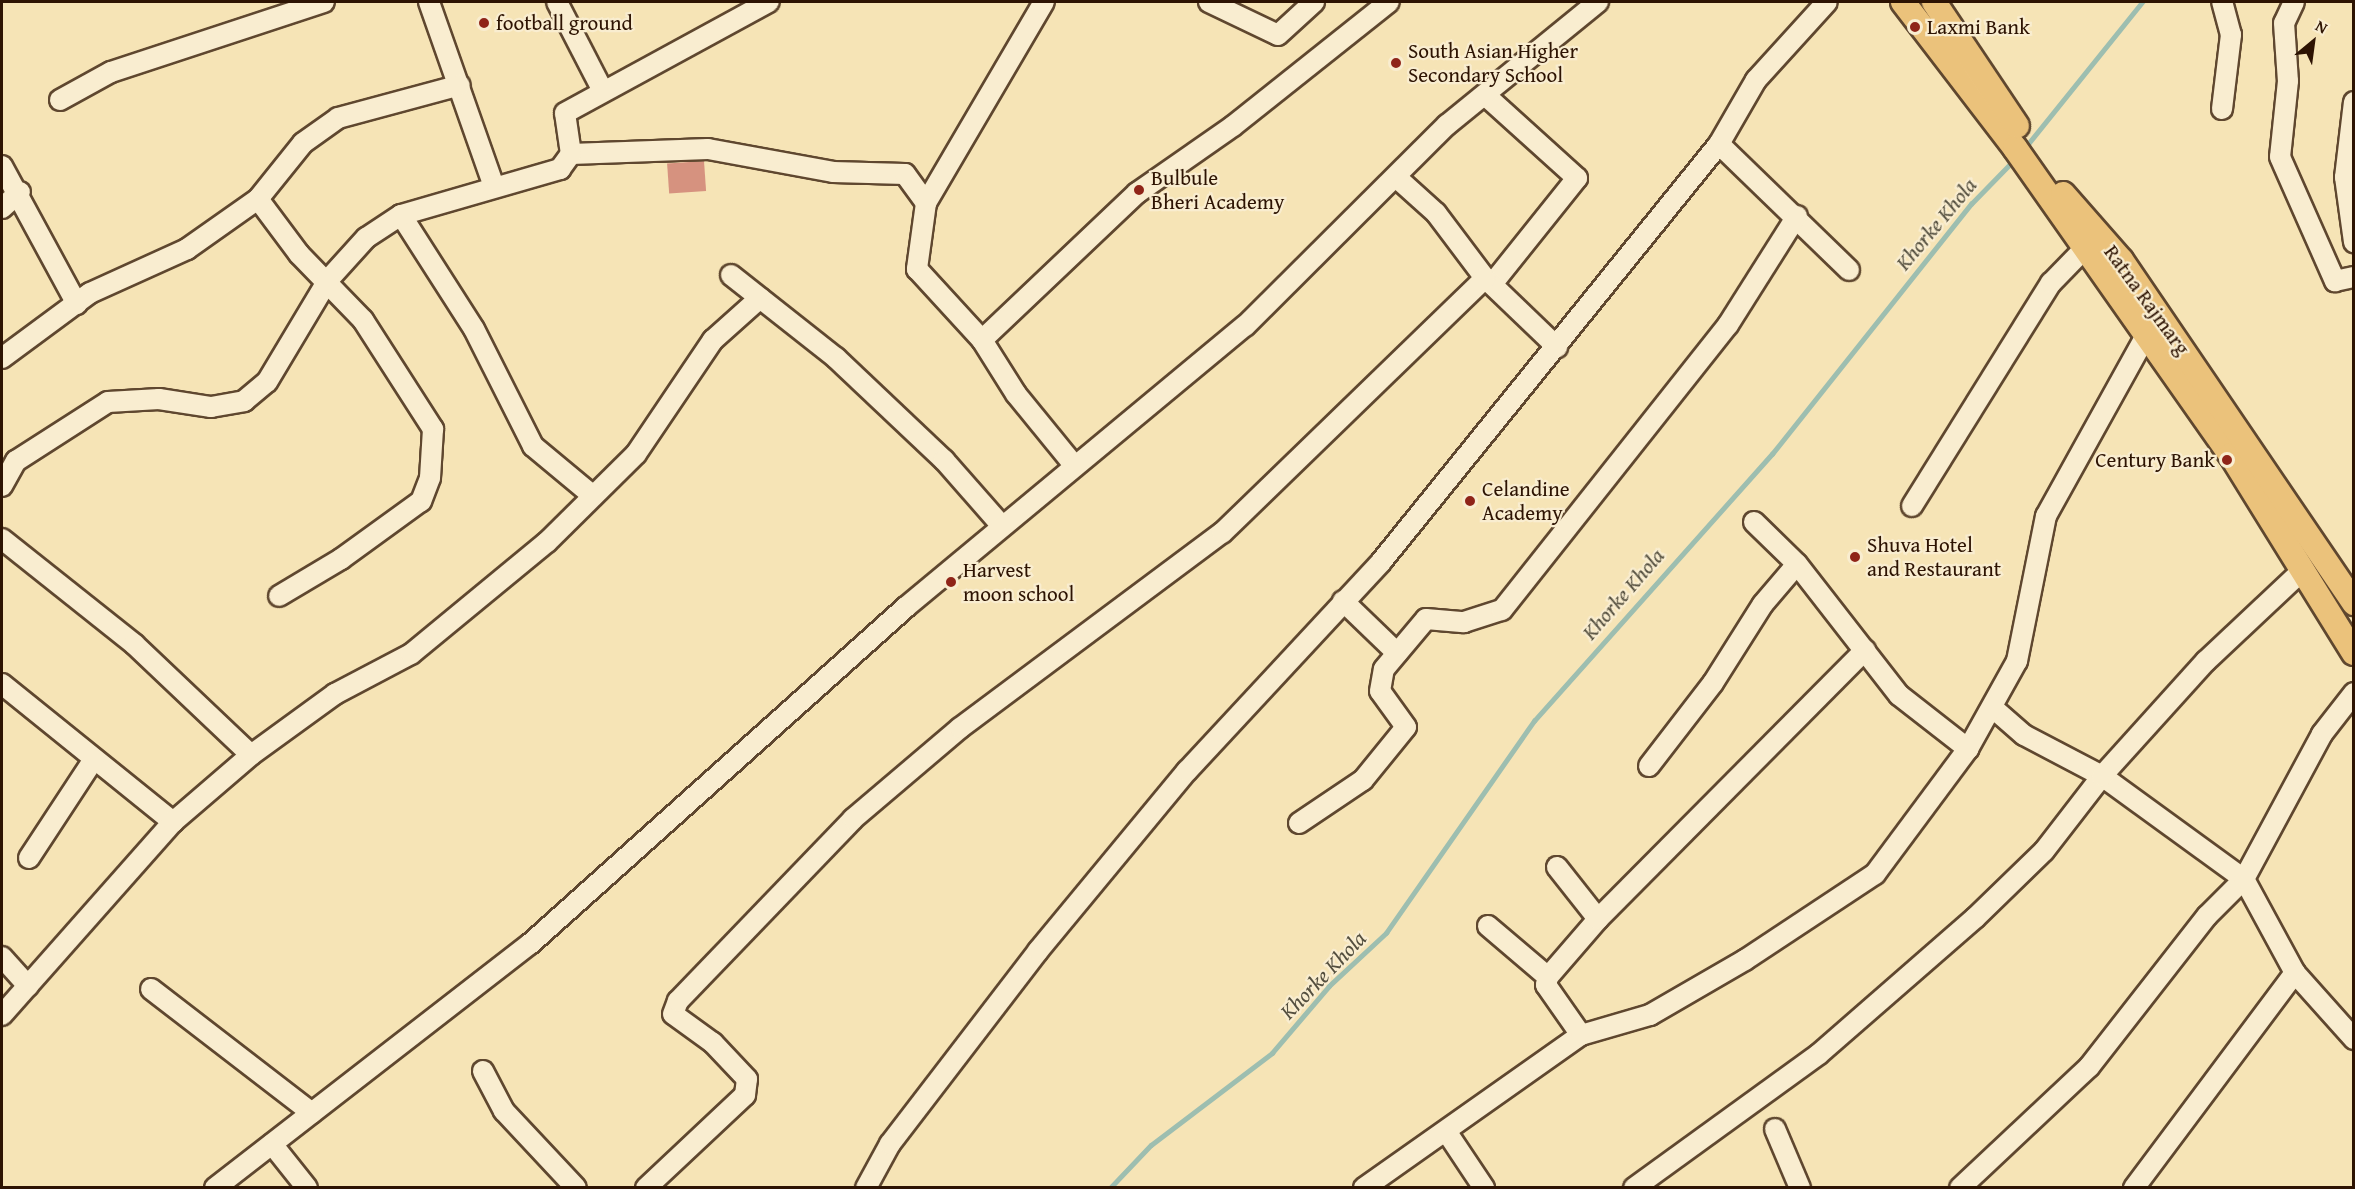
<!DOCTYPE html>
<html>
<head>
<meta charset="utf-8">
<style>
  body { margin:0 }
  #map { position:relative; width:2355px; height:1189px; overflow:hidden; background:#f6e4b6; font-family:"Gentium Book Plus",serif }
  div>[style] { position:absolute }
  .stream>* { height:4.5px; margin:-2.25px; padding:0 2.25px; transform-origin:2.25px; border-radius:2.25px; background:#9dbeb0 }
  .building>* { inset:0; background:#d6927f; transform-origin:0 0 }
  .roads { filter:drop-shadow(2px 0 #5f472f) drop-shadow(-2px 0 #5f472f) drop-shadow(0 2px #5f472f) drop-shadow(0 -2px #5f472f) }
  .minor>* { height:20px; margin:-10px; padding:0 10px; transform-origin:10px; border-radius:10px; background:#f9edd0 }
  .major>* { height:24px; margin:-12px; padding:0 12px; transform-origin:12px; border-radius:12px; background:#ebc27b }
  .dots>* { width:16px; height:16px; translate:-50% -50%; box-sizing:border-box; border:3px solid #f9edd0; border-radius:50% }
  span { translate:-50% -50%; white-space:nowrap; text-align:center; line-height:1.15; -webkit-text-stroke:4.5px #f9edd0; paint-order:stroke }
  .poi-label { font-size:21px; color:#2d1302 }
  .left { translate:0 -50%; text-align:left }
  .right { translate:-100% -50%; text-align:right }
  .street-label { font-size:21px; color:#2d1302 }
  .water-label { font-size:22px; color:#544f3f; font-style:italic }
  .frame { position:absolute; inset:0; border:3px solid #2d1302; pointer-events:none }
  .north { position:absolute; left:2283px; top:12px; width:60px; height:60px; -webkit-text-stroke:4px #f9edd0; paint-order:stroke; rotate:29deg; font-size:16px; font-weight:700; line-height:24px; text-align:center; color:#2d1302 }
  .north::after { content:''; display:block; margin:auto; width:21px; height:27px; background:#2d1302; clip-path:polygon(50% 0,100% 100%,50% 72%,0 100%) }
</style>
</head>
<body>
<div id="map">
  <div class="stream">
    <div style="left:2024px;top:149px;width:189px;rotate:-51.2deg"></div>
    <div style="left:1110px;top:1188px;width:59px;rotate:-46.4deg"></div>
    <div style="left:1151px;top:1145px;width:152px;rotate:-37.2deg"></div>
    <div style="left:1272px;top:1053px;width:88px;rotate:-49.6deg"></div>
    <div style="left:1329px;top:986px;width:78px;rotate:-42.9deg"></div>
    <div style="left:1386px;top:933px;width:259px;rotate:-55.1deg"></div>
    <div style="left:1534px;top:721px;width:358px;rotate:-48.3deg"></div>
    <div style="left:1772px;top:454px;width:320px;rotate:-51.5deg"></div>
    <div style="left:1971px;top:204px;width:62px;rotate:-45.7deg"></div>
  </div>
  <div class="building">
    <div style="left:704px;top:161px;width:30px;height:37px;rotate:86deg"></div>
  </div>
  <div class="roads">
    <div class="minor">
      <div style="left:429px;top:2px;width:196px;rotate:70.6deg"></div>
      <div style="left:557px;top:2px;width:98px;rotate:62.7deg"></div>
      <div style="left:1209px;top:2px;width:76px;rotate:25.6deg"></div>
      <div style="left:1278px;top:35px;width:49px;rotate:-42.5deg"></div>
      <div style="left:2294px;top:2px;width:23px;rotate:115deg"></div>
      <div style="left:2284px;top:23px;width:58px;rotate:86.1deg"></div>
      <div style="left:2288px;top:81px;width:76px;rotate:96deg"></div>
      <div style="left:2280px;top:157px;width:136px;rotate:66.1deg"></div>
      <div style="left:2335px;top:281px;width:19px;rotate:-12deg"></div>
      <div style="left:1485px;top:95px;width:124px;rotate:42.1deg"></div>
      <div style="left:1577px;top:178px;width:136px;rotate:128.7deg"></div>
      <div style="left:60px;top:100px;width:58px;rotate:-28.8deg"></div>
      <div style="left:111px;top:72px;width:224px;rotate:-18.2deg"></div>
      <div style="left:2354px;top:102px;width:76px;rotate:96.8deg"></div>
      <div style="left:2345px;top:177px;width:66px;rotate:82.1deg"></div>
      <div style="left:2222px;top:109px;width:75px;rotate:-83.1deg"></div>
      <div style="left:2231px;top:35px;width:34px;rotate:-105deg"></div>
      <div style="left:1719px;top:144px;width:181px;rotate:44.1deg"></div>
      <div style="left:571px;top:154px;width:137px;rotate:-2.1deg"></div>
      <div style="left:708px;top:149px;width:127px;rotate:10.4deg"></div>
      <div style="left:833px;top:172px;width:72px;rotate:1.6deg"></div>
      <div style="left:905px;top:174px;width:36px;rotate:54deg"></div>
      <div style="left:926px;top:203px;width:67px;rotate:97.8deg"></div>
      <div style="left:917px;top:269px;width:96px;rotate:47.5deg"></div>
      <div style="left:982px;top:340px;width:64px;rotate:57.8deg"></div>
      <div style="left:1016px;top:394px;width:92px;rotate:50.8deg"></div>
      <div style="left:2px;top:166px;width:157px;rotate:61.5deg"></div>
      <div style="left:1396px;top:177px;width:54px;rotate:42deg"></div>
      <div style="left:1436px;top:213px;width:81px;rotate:53deg"></div>
      <div style="left:1485px;top:278px;width:100px;rotate:43.8deg"></div>
      <div style="left:258px;top:199px;width:72px;rotate:-51.2deg"></div>
      <div style="left:303px;top:143px;width:43px;rotate:-35.5deg"></div>
      <div style="left:338px;top:118px;width:126px;rotate:-15.1deg"></div>
      <div style="left:926px;top:203px;width:233px;rotate:-59.6deg"></div>
      <div style="left:2px;top:208px;width:24px;rotate:-42deg"></div>
      <div style="left:401px;top:215px;width:135px;rotate:57.4deg"></div>
      <div style="left:474px;top:329px;width:131px;rotate:63.2deg"></div>
      <div style="left:533px;top:446px;width:77px;rotate:39.7deg"></div>
      <div style="left:731px;top:275px;width:134px;rotate:38.3deg"></div>
      <div style="left:836px;top:358px;width:149px;rotate:43.4deg"></div>
      <div style="left:944px;top:460px;width:88px;rotate:48.7deg"></div>
      <div style="left:982px;top:340px;width:214px;rotate:-43.5deg"></div>
      <div style="left:1137px;top:193px;width:117px;rotate:-34.9deg"></div>
      <div style="left:1233px;top:126px;width:199px;rotate:-38.5deg"></div>
      <div style="left:2px;top:358px;width:109px;rotate:-36.5deg"></div>
      <div style="left:90px;top:293px;width:107px;rotate:-24.4deg"></div>
      <div style="left:187px;top:249px;width:87px;rotate:-35.2deg"></div>
      <div style="left:258px;top:199px;width:69px;rotate:53.3deg"></div>
      <div style="left:299px;top:254px;width:92px;rotate:45.9deg"></div>
      <div style="left:363px;top:320px;width:130px;rotate:57.3deg"></div>
      <div style="left:433px;top:429px;width:49px;rotate:93.5deg"></div>
      <div style="left:430px;top:478px;width:25px;rotate:111deg"></div>
      <div style="left:421px;top:501px;width:99px;rotate:144.1deg"></div>
      <div style="left:341px;top:559px;width:72px;rotate:149.2deg"></div>
      <div style="left:2px;top:486px;width:29px;rotate:-61deg"></div>
      <div style="left:16px;top:461px;width:109px;rotate:-32.7deg"></div>
      <div style="left:108px;top:402px;width:51px;rotate:-3.4deg"></div>
      <div style="left:159px;top:399px;width:53px;rotate:8.7deg"></div>
      <div style="left:211px;top:407px;width:34px;rotate:-10deg"></div>
      <div style="left:244px;top:401px;width:30px;rotate:-40deg"></div>
      <div style="left:267px;top:382px;width:119px;rotate:-59.1deg"></div>
      <div style="left:328px;top:280px;width:57px;rotate:-47.9deg"></div>
      <div style="left:366px;top:238px;width:42px;rotate:-33.3deg"></div>
      <div style="left:401px;top:215px;width:166px;rotate:-16.1deg"></div>
      <div style="left:560px;top:169px;width:19px;rotate:-54deg"></div>
      <div style="left:571px;top:154px;width:41px;rotate:-98.3deg"></div>
      <div style="left:565px;top:113px;width:232px;rotate:-28.6deg"></div>
      <div style="left:1912px;top:506px;width:263px;rotate:-58.1deg"></div>
      <div style="left:2051px;top:283px;width:49px;rotate:-45.8deg"></div>
      <div style="left:1754px;top:522px;width:60px;rotate:44.3deg"></div>
      <div style="left:1797px;top:564px;width:166px;rotate:52.1deg"></div>
      <div style="left:1899px;top:695px;width:88px;rotate:38deg"></div>
      <div style="left:2px;top:539px;width:169px;rotate:38.5deg"></div>
      <div style="left:134px;top:644px;width:161px;rotate:43.5deg"></div>
      <div style="left:1343px;top:601px;width:75px;rotate:43.9deg"></div>
      <div style="left:2px;top:684px;width:220px;rotate:38.9deg"></div>
      <div style="left:1993px;top:708px;width:41px;rotate:41.1deg"></div>
      <div style="left:2024px;top:735px;width:88px;rotate:27.7deg"></div>
      <div style="left:2102px;top:776px;width:175px;rotate:36deg"></div>
      <div style="left:2244px;top:879px;width:107px;rotate:61.5deg"></div>
      <div style="left:2295px;top:973px;width:89px;rotate:48.2deg"></div>
      <div style="left:1649px;top:766px;width:105px;rotate:-52.4deg"></div>
      <div style="left:1713px;top:683px;width:93px;rotate:-57.7deg"></div>
      <div style="left:1763px;top:604px;width:52px;rotate:-49.6deg"></div>
      <div style="left:1299px;top:823px;width:77px;rotate:-33.9deg"></div>
      <div style="left:1363px;top:780px;width:68px;rotate:-50.9deg"></div>
      <div style="left:1406px;top:727px;width:44px;rotate:-125.8deg"></div>
      <div style="left:1380px;top:691px;width:22px;rotate:-80deg"></div>
      <div style="left:1384px;top:669px;width:65px;rotate:-50deg"></div>
      <div style="left:1426px;top:619px;width:38px;rotate:5deg"></div>
      <div style="left:1464px;top:622px;width:40px;rotate:-18deg"></div>
      <div style="left:1502px;top:610px;width:364px;rotate:-51.6deg"></div>
      <div style="left:1728px;top:325px;width:129px;rotate:-57.7deg"></div>
      <div style="left:29px;top:858px;width:118px;rotate:-56.7deg"></div>
      <div style="left:1557px;top:867px;width:66px;rotate:51.7deg"></div>
      <div style="left:1488px;top:926px;width:79px;rotate:40.4deg"></div>
      <div style="left:2px;top:957px;width:39px;rotate:48deg"></div>
      <div style="left:151px;top:989px;width:203px;rotate:37.6deg"></div>
      <div style="left:2px;top:1015px;width:258px;rotate:-48.5deg"></div>
      <div style="left:173px;top:822px;width:103px;rotate:-40.7deg"></div>
      <div style="left:251px;top:755px;width:104px;rotate:-36deg"></div>
      <div style="left:335px;top:694px;width:86px;rotate:-27.8deg"></div>
      <div style="left:411px;top:654px;width:176px;rotate:-39.5deg"></div>
      <div style="left:547px;top:542px;width:125px;rotate:-44.7deg"></div>
      <div style="left:636px;top:454px;width:138px;rotate:-56deg"></div>
      <div style="left:713px;top:340px;width:63px;rotate:-41.8deg"></div>
      <div style="left:1581px;top:1035px;width:61px;rotate:-125deg"></div>
      <div style="left:1546px;top:985px;width:8px;rotate:-76deg"></div>
      <div style="left:1548px;top:977px;width:77px;rotate:-49.2deg"></div>
      <div style="left:1598px;top:919px;width:379px;rotate:-45.2deg"></div>
      <div style="left:483px;top:1071px;width:45px;rotate:62.3deg"></div>
      <div style="left:504px;top:1111px;width:105px;rotate:46.9deg"></div>
      <div style="left:1775px;top:1129px;width:64px;rotate:67deg"></div>
      <div style="left:1446px;top:1131px;width:69px;rotate:56.3deg"></div>
      <div style="left:272px;top:1144px;width:56px;rotate:51.5deg"></div>
      <div style="left:215px;top:1188px;width:398px;rotate:-37.8deg"></div>
      <div style="left:530px;top:944px;width:505px;rotate:-41.87deg"></div>
      <div style="left:906px;top:607px;width:440px;rotate:-39.7deg"></div>
      <div style="left:1245px;top:326px;width:285px;rotate:-44.9deg"></div>
      <div style="left:1447px;top:125px;width:195px;rotate:-39.2deg"></div>
      <div style="left:646px;top:1188px;width:136px;rotate:-43.2deg"></div>
      <div style="left:745px;top:1095px;width:16px;rotate:-83deg"></div>
      <div style="left:747px;top:1079px;width:50px;rotate:-133.4deg"></div>
      <div style="left:713px;top:1043px;width:49px;rotate:-144.1deg"></div>
      <div style="left:673px;top:1014px;width:14px;rotate:-69deg"></div>
      <div style="left:678px;top:1001px;width:252px;rotate:-46.1deg"></div>
      <div style="left:853px;top:819px;width:140px;rotate:-40.4deg"></div>
      <div style="left:960px;top:728px;width:327px;rotate:-36.7deg"></div>
      <div style="left:1222px;top:533px;width:366px;rotate:-44.1deg"></div>
      <div style="left:866px;top:1188px;width:50px;rotate:-61.4deg"></div>
      <div style="left:890px;top:1144px;width:243px;rotate:-52.5deg"></div>
      <div style="left:1038px;top:951px;width:234px;rotate:-50.4deg"></div>
      <div style="left:1187px;top:771px;width:285px;rotate:-47.1deg"></div>
      <div style="left:1381px;top:562px;width:538px;rotate:-51.04deg"></div>
      <div style="left:1719px;top:144px;width:74px;rotate:-60deg"></div>
      <div style="left:1756px;top:80px;width:105px;rotate:-47.7deg"></div>
      <div style="left:1364px;top:1188px;width:266px;rotate:-35.2deg"></div>
      <div style="left:1581px;top:1035px;width:72px;rotate:-16.2deg"></div>
      <div style="left:1650px;top:1015px;width:110px;rotate:-30.1deg"></div>
      <div style="left:1745px;top:960px;width:156px;rotate:-33.5deg"></div>
      <div style="left:1875px;top:874px;width:156px;rotate:-53.4deg"></div>
      <div style="left:1968px;top:749px;width:101px;rotate:-60.9deg"></div>
      <div style="left:2017px;top:661px;width:148px;rotate:-78.7deg"></div>
      <div style="left:2046px;top:516px;width:208px;rotate:-61deg"></div>
      <div style="left:1634px;top:1188px;width:228px;rotate:-35.9deg"></div>
      <div style="left:1819px;top:1054px;width:207px;rotate:-41.1deg"></div>
      <div style="left:1975px;top:918px;width:96px;rotate:-44.2deg"></div>
      <div style="left:2044px;top:851px;width:95px;rotate:-52.3deg"></div>
      <div style="left:2102px;top:776px;width:155px;rotate:-47.9deg"></div>
      <div style="left:2206px;top:661px;width:133px;rotate:-43.2deg"></div>
      <div style="left:1960px;top:1188px;width:177px;rotate:-43.2deg"></div>
      <div style="left:2089px;top:1067px;width:192px;rotate:-52deg"></div>
      <div style="left:2207px;top:916px;width:52px;rotate:-45deg"></div>
      <div style="left:2244px;top:879px;width:165px;rotate:-61.7deg"></div>
      <div style="left:2322px;top:734px;width:52px;rotate:-52deg"></div>
      <div style="left:2134px;top:1188px;width:269px;rotate:-53.2deg"></div>
    </div>
    <div class="major">
      <div style="left:1903px;top:2px;width:184px;rotate:52.5deg"></div>
      <div style="left:2015px;top:148px;width:375px;rotate:54.9deg"></div>
      <div style="left:2231px;top:455px;width:233px;rotate:58.2deg"></div>
      <div style="left:1934px;top:2px;width:149px;rotate:56.2deg"></div>
      <div style="left:2063px;top:194px;width:88px;rotate:48.7deg"></div>
      <div style="left:2121px;top:260px;width:415px;rotate:55.8deg"></div>
    </div>
  </div>
  <div class="dots">
    <div style="left:484px;top:23px;background:#8f2418"></div>
    <div style="left:1915px;top:27px;background:#8f2418"></div>
    <div style="left:1396px;top:63px;background:#8f2418"></div>
    <div style="left:1139px;top:190px;background:#8f2418"></div>
    <div style="left:2227px;top:460px;background:#8f2418"></div>
    <div style="left:1470px;top:501px;background:#8f2418"></div>
    <div style="left:1855px;top:557px;background:#8f2418"></div>
    <div style="left:951px;top:582px;background:#8f2418"></div>
  </div>
  <div class="poi-label">
    <span class="left" style="left:496px;top:23px">football ground</span>
    <span class="left" style="left:1927px;top:27px">Laxmi Bank</span>
    <span class="left" style="left:1408px;top:63px">South Asian Higher<br>Secondary School</span>
    <span class="left" style="left:1151px;top:190px">Bulbule<br>Bheri Academy</span>
    <span class="right" style="left:2215px;top:460px">Century Bank</span>
    <span class="left" style="left:1482px;top:501px">Celandine<br>Academy</span>
    <span class="left" style="left:1867px;top:557px">Shuva Hotel<br>and Restaurant</span>
    <span class="left" style="left:963px;top:582px">Harvest<br>moon school</span>
  </div>
  <div class="street-label">
    <span style="left:2147px;top:300px;rotate:54deg">Ratna Rajmarg</span>
  </div>
  <div class="water-label">
    <span style="left:1936px;top:224px;rotate:-50deg">Khorke Khola</span>
    <span style="left:1623px;top:594px;rotate:-49deg">Khorke Khola</span>
    <span style="left:1323px;top:975px;rotate:-46deg">Khorke Khola</span>
  </div>
  <div class="frame"></div>
  <div class="north">N</div>
</div>
</body>
</html>
